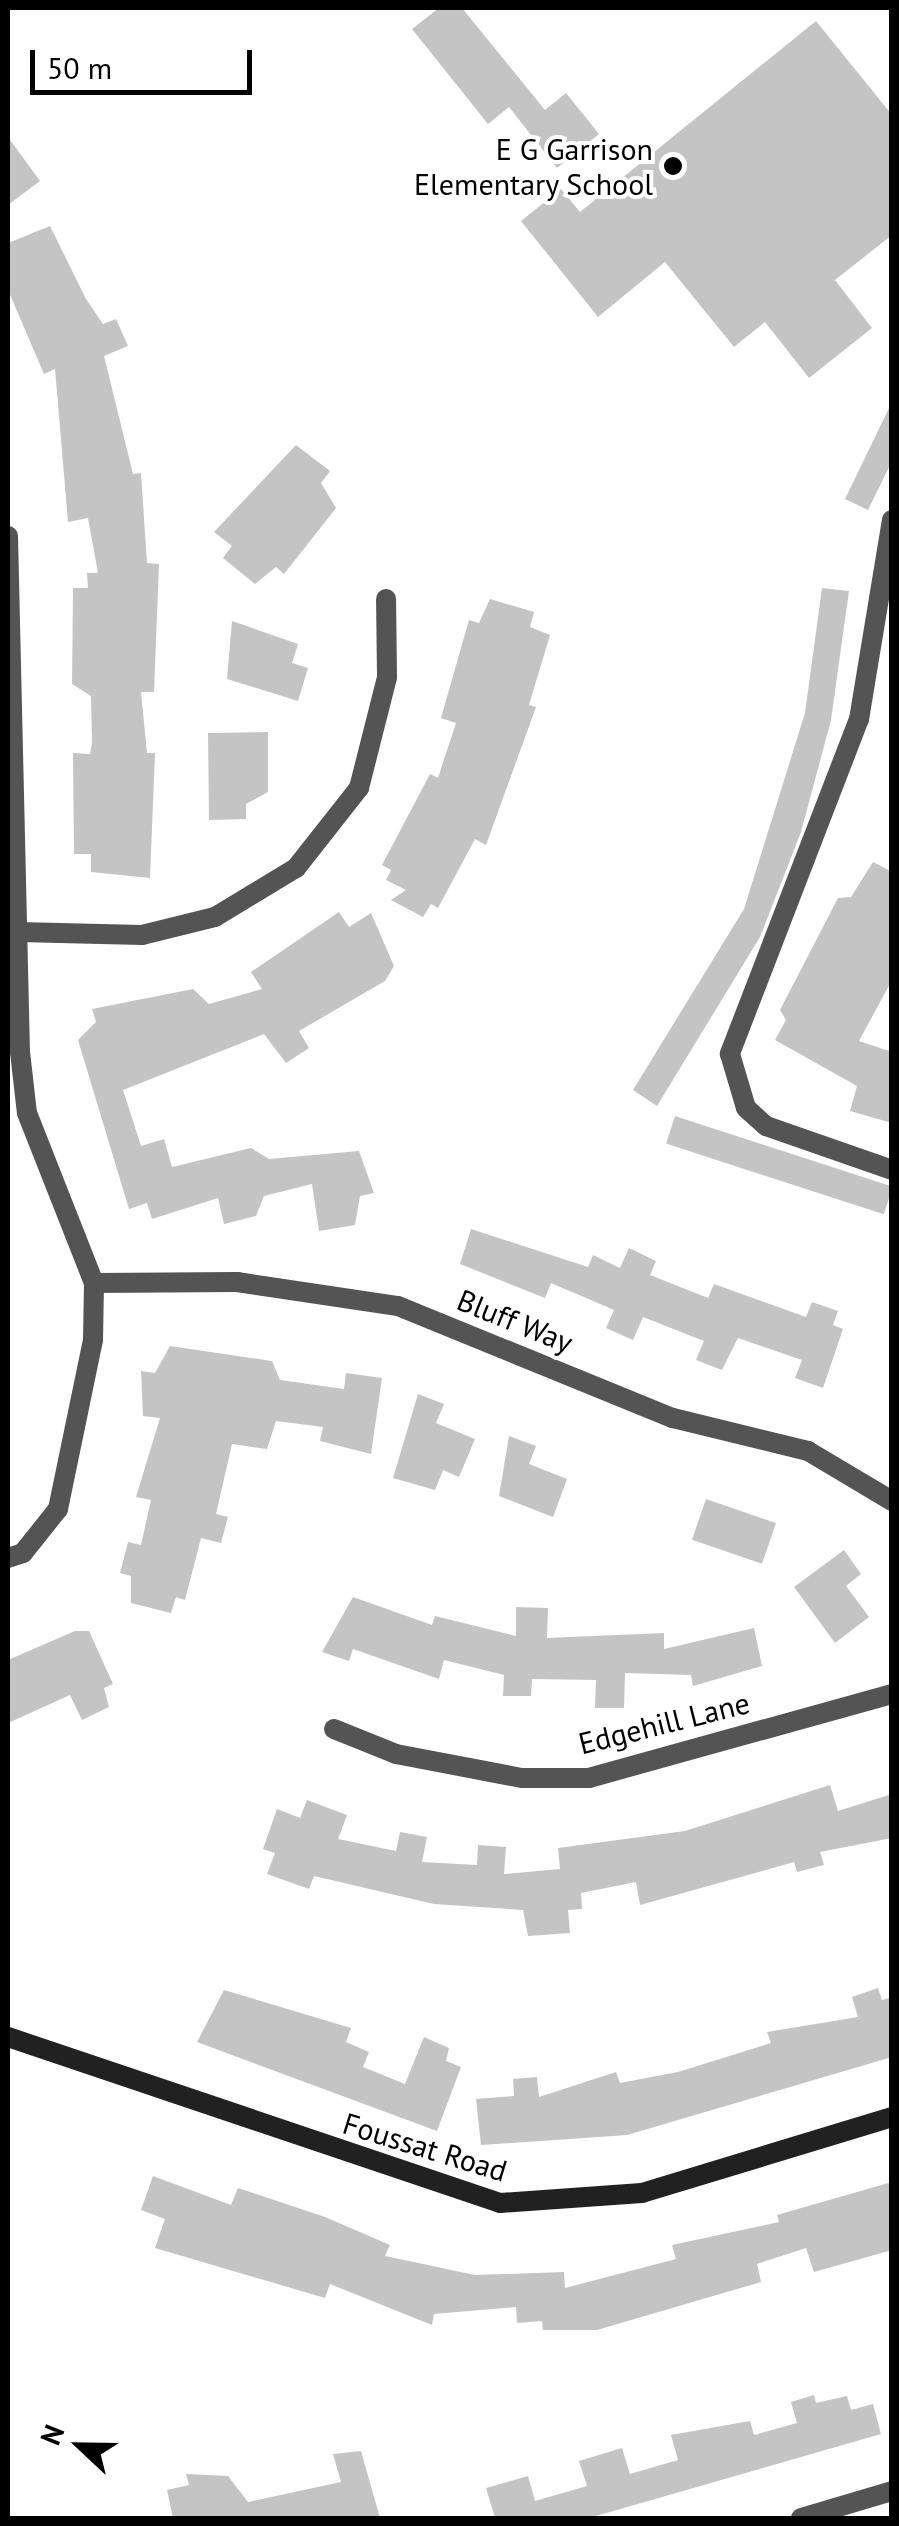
<!DOCTYPE html>
<html>
<head>
<meta charset="utf-8">
<style>
  body { margin:0 }
  #map { position:relative; width:899px; height:2526px; overflow:hidden; background:#fff; font-family:"PT Sans",sans-serif }
  div>[style] { position:absolute }
  .building>* { inset:0; background:#c4c4c4; transform-origin:0 0 }
  .street>* { height:20px; margin:-10px; padding:0 10px; transform-origin:10px; border-radius:10px; background:#545454 }
  .secondary>* { height:20px; margin:-10px; padding:0 10px; transform-origin:10px; border-radius:10px; background:#212121 }
  .dots>* { width:28px; height:28px; translate:-50% -50%; box-sizing:border-box; border:5px solid #fff; border-radius:50% }
  span { translate:-50% -50%; white-space:nowrap; text-align:center; line-height:1.15; -webkit-text-stroke:8px #fff; paint-order:stroke }
  .poi-label { font-size:30px; color:#000 }
  .right { translate:-100% -50%; text-align:right }
  .street-label { font-size:30px; color:#000 }
  .frame { position:absolute; inset:0; border:10px solid #000; pointer-events:none }
  .north { position:absolute; left:30px; top:2396px; width:100px; height:100px; -webkit-text-stroke:8px #fff; paint-order:stroke; rotate:292deg; font-size:28px; font-weight:700; line-height:40px; text-align:center; color:#000 }
  .north::after { content:''; display:block; margin:auto; width:35px; height:45px; background:#000; clip-path:polygon(50% 0,100% 100%,50% 72%,0 100%) }
  .scale { position:absolute; left:30px; top:50px; width:222px; height:45px; box-sizing:border-box; border:5px solid #000; border-top:0; padding-left:12px; font-size:30px; line-height:35px; white-space:nowrap; color:#000; -webkit-text-stroke:8px #fff; paint-order:stroke }
</style>
</head>
<body>
<div id="map">
  <div class="building">
    <div style="clip-path:polygon(439px 8px,462px 8px,545px 110px,566px 93px,599px 134px,557px 168px,509px 107px,488px 124px,412px 29px)"></div>
    <div style="clip-path:polygon(816px 21px,892px 115px,892px 235px,835px 280px,872px 328px,809px 378px,765px 322px,734px 347px,665px 262px,598px 317px,521px 221px,561px 189px,580px 212px)"></div>
    <div style="clip-path:polygon(8px 137px,40px 181px,8px 205px)"></div>
    <div style="clip-path:polygon(50px 226px,86px 299px,103px 324px,116px 319px,128px 346px,104px 356px,133px 474px,141px 473px,147px 563px,159px 564px,154px 692px,141px 692px,147px 753px,155px 753px,150px 878px,91px 872px,91px 854px,74px 854px,73px 753px,90px 754px,92px 743px,91px 696px,72px 684px,73px 588px,88px 588px,87px 573px,98px 573px,88px 518px,68px 522px,55px 369px,44px 374px,8px 290px,8px 243px)"></div>
    <div style="clip-path:polygon(892px 402px,892px 461px,868px 510px,845px 499px)"></div>
    <div style="clip-path:polygon(296px 445px,330px 471px,321px 483px,336px 508px,284px 574px,276px 567px,255px 584px,223px 558px,232px 546px,214px 532px)"></div>
    <div style="clip-path:polygon(822px 588px,849px 591px,831px 720px,801px 832px,760px 937px,657px 1106px,633px 1090px,744px 909px,805px 713px)"></div>
    <div style="clip-path:polygon(490px 599px,534px 612px,530px 627px,550px 635px,529px 705px,536px 707px,486px 845px,475px 839px,438px 908px,431px 904px,423px 917px,391px 900px,406px 890px,386px 880px,391px 870px,382px 865px,430px 774px,438px 778px,456px 723px,441px 718px,469px 620px,479px 623px)"></div>
    <div style="clip-path:polygon(232px 621px,298px 644px,292px 663px,308px 668px,298px 701px,227px 679px)"></div>
    <div style="clip-path:polygon(268px 732px,268px 792px,246px 804px,246px 819px,209px 820px,208px 733px)"></div>
    <div style="clip-path:polygon(873px 862px,892px 872px,892px 980px,859px 1041px,892px 1052px,892px 1123px,850px 1111px,857px 1086px,775px 1040px,786px 1020px,780px 1010px,838px 898px,851px 897px)"></div>
    <div style="clip-path:polygon(339px 912px,349px 927px,371px 913px,394px 966px,385px 981px,299px 1031px,309px 1048px,286px 1063px,264px 1034px,123px 1090px,141px 1146px,164px 1139px,172px 1167px,251px 1148px,269px 1159px,359px 1151px,374px 1193px,360px 1196px,355px 1225px,319px 1231px,312px 1184px,264px 1196px,256px 1216px,224px 1224px,218px 1198px,152px 1219px,147px 1203px,129px 1209px,78px 1040px,96px 1022px,92px 1009px,193px 989px,209px 1004px,262px 989px,251px 972px)"></div>
    <div style="left:675px;top:1116px;width:229px;height:29px;rotate:18deg"></div>
    <div style="clip-path:polygon(471px 1229px,588px 1267px,593px 1255px,620px 1268px,629px 1248px,656px 1261px,650px 1275px,708px 1298px,714px 1284px,806px 1317px,812px 1302px,838px 1311px,833px 1325px,843px 1329px,823px 1388px,795px 1378px,802px 1360px,738px 1338px,722px 1370px,696px 1360px,704px 1341px,643px 1317px,633px 1340px,606px 1328px,614px 1310px,551px 1283px,545px 1298px,460px 1264px)"></div>
    <div style="clip-path:polygon(170px 1346px,272px 1361px,280px 1380px,344px 1389px,346px 1373px,382px 1378px,371px 1454px,320px 1441px,323px 1427px,276px 1421px,267px 1449px,232px 1444px,216px 1514px,228px 1517px,221px 1543px,201px 1538px,185px 1600px,176px 1597px,171px 1613px,131px 1603px,131px 1576px,120px 1573px,128px 1542px,141px 1545px,151px 1500px,136px 1497px,160px 1418px,143px 1416px,141px 1371px,155px 1373px)"></div>
    <div style="clip-path:polygon(418px 1394px,444px 1404px,436px 1423px,475px 1439px,459px 1477px,443px 1470px,435px 1490px,393px 1478px)"></div>
    <div style="clip-path:polygon(509px 1436px,536px 1446px,529px 1464px,567px 1479px,553px 1517px,499px 1496px)"></div>
    <div style="left:706px;top:1499px;width:74px;height:43px;rotate:19deg"></div>
    <div style="clip-path:polygon(844px 1550px,861px 1574px,846px 1586px,869px 1617px,835px 1643px,794px 1587px)"></div>
    <div style="clip-path:polygon(353px 1597px,432px 1625px,435px 1616px,516px 1636px,516px 1607px,548px 1608px,547px 1638px,664px 1633px,664px 1649px,754px 1628px,762px 1666px,693px 1686px,691px 1675px,625px 1673px,624px 1708px,595px 1708px,596px 1680px,532px 1679px,531px 1696px,503px 1696px,504px 1675px,444px 1660px,439px 1679px,353px 1649px,349px 1661px,322px 1652px)"></div>
    <div style="clip-path:polygon(75px 1631px,89px 1631px,113px 1684px,104px 1688px,109px 1707px,82px 1720px,70px 1695px,8px 1723px,8px 1660px)"></div>
    <div style="clip-path:polygon(830px 1785px,838px 1811px,892px 1794px,892px 1838px,820px 1852px,824px 1865px,797px 1872px,794px 1862px,640px 1905px,636px 1882px,581px 1893px,582px 1909px,568px 1910px,570px 1933px,528px 1936px,523px 1910px,434px 1904px,314px 1876px,309px 1889px,267px 1874px,275px 1853px,263px 1849px,277px 1809px,300px 1818px,307px 1800px,347px 1815px,338px 1839px,396px 1851px,400px 1832px,427px 1837px,422px 1862px,477px 1865px,478px 1845px,506px 1847px,504px 1874px,560px 1869px,558px 1848px,685px 1831px)"></div>
    <div style="clip-path:polygon(878px 1988px,882px 2000px,892px 1997px,892px 2057px,627px 2135px,481px 2145px,476px 2099px,514px 2096px,513px 2079px,537px 2077px,539px 2097px,616px 2072px,620px 2083px,678px 2072px,771px 2043px,767px 2032px,858px 2017px,852px 1997px)"></div>
    <div style="clip-path:polygon(224px 1990px,351px 2028px,346px 2042px,369px 2052px,363px 2067px,405px 2084px,424px 2037px,449px 2048px,446px 2061px,461px 2067px,437px 2131px,197px 2042px)"></div>
    <div style="clip-path:polygon(153px 2176px,231px 2205px,238px 2188px,325px 2217px,390px 2245px,385px 2256px,475px 2275px,564px 2272px,565px 2288px,676px 2259px,672px 2245px,779px 2222px,777px 2215px,892px 2182px,892px 2250px,814px 2272px,806px 2248px,757px 2264px,761px 2282px,597px 2330px,543px 2330px,542px 2321px,517px 2323px,516px 2307px,434px 2314px,432px 2325px,330px 2284px,325px 2298px,155px 2248px,165px 2219px,141px 2210px)"></div>
    <div style="clip-path:polygon(814px 2395px,816px 2403px,847px 2396px,851px 2410px,873px 2404px,881px 2434px,589px 2518px,495px 2518px,486px 2488px,528px 2476px,535px 2501px,587px 2486px,579px 2461px,622px 2448px,630px 2474px,678px 2460px,671px 2435px,750px 2421px,754px 2435px,797px 2423px,791px 2402px)"></div>
    <div style="clip-path:polygon(361px 2451px,380px 2518px,173px 2518px,167px 2490px,189px 2485px,186px 2474px,228px 2476px,248px 2502px,341px 2482px,333px 2454px)"></div>
  </div>
  <div class="street">
    <div style="left:892px;top:520px;width:202px;rotate:99.4deg"></div>
    <div style="left:859px;top:719px;width:359px;rotate:111.1deg"></div>
    <div style="left:730px;top:1054px;width:56px;rotate:73.5deg"></div>
    <div style="left:746px;top:1108px;width:27px;rotate:42deg"></div>
    <div style="left:766px;top:1126px;width:133px;rotate:19.2deg"></div>
    <div style="left:8px;top:536px;width:516px;rotate:88.67deg"></div>
    <div style="left:20px;top:1052px;width:61px;rotate:83.5deg"></div>
    <div style="left:27px;top:1113px;width:183px;rotate:68.5deg"></div>
    <div style="left:94px;top:1283px;width:57px;rotate:91deg"></div>
    <div style="left:93px;top:1340px;width:173px;rotate:101.7deg"></div>
    <div style="left:58px;top:1509px;width:56px;rotate:128.5deg"></div>
    <div style="left:23px;top:1553px;width:16px;rotate:162deg"></div>
    <div style="left:18px;top:932px;width:124px;rotate:1.4deg"></div>
    <div style="left:142px;top:935px;width:75px;rotate:-13.9deg"></div>
    <div style="left:215px;top:917px;width:95px;rotate:-31.2deg"></div>
    <div style="left:296px;top:868px;width:102px;rotate:-51.8deg"></div>
    <div style="left:359px;top:788px;width:114px;rotate:-75.8deg"></div>
    <div style="left:387px;top:677px;width:78px;rotate:-90.7deg"></div>
    <div style="left:94px;top:1283px;width:143px;rotate:-0.4deg"></div>
    <div style="left:237px;top:1282px;width:163px;rotate:8.5deg"></div>
    <div style="left:398px;top:1306px;width:297px;rotate:22.2deg"></div>
    <div style="left:673px;top:1418px;width:139px;rotate:13.7deg"></div>
    <div style="left:808px;top:1451px;width:98px;rotate:30.8deg"></div>
    <div style="left:334px;top:1729px;width:67px;rotate:22deg"></div>
    <div style="left:396px;top:1754px;width:128px;rotate:10.8deg"></div>
    <div style="left:522px;top:1778px;width:67px"></div>
    <div style="left:589px;top:1778px;width:314px;rotate:-15.5deg"></div>
    <div style="left:801px;top:2518px;width:95px;rotate:-16.5deg"></div>
  </div>
  <div class="secondary">
    <div style="left:8px;top:2037px;width:519px;rotate:18.64deg"></div>
    <div style="left:500px;top:2203px;width:142px;rotate:-4deg"></div>
    <div style="left:642px;top:2193px;width:261px;rotate:-16.9deg"></div>
  </div>
  <div class="dots">
    <div style="left:673px;top:166px;background:#000"></div>
  </div>
  <div class="poi-label">
    <span class="right" style="left:653px;top:166px">E G Garrison<br>Elementary School</span>
  </div>
  <div class="street-label">
    <span style="left:515px;top:1321px;rotate:22deg">Bluff Way</span>
    <span style="left:664px;top:1723px;rotate:-14deg">Edgehill Lane</span>
    <span style="left:425px;top:2147px;rotate:17deg">Foussat Road</span>
  </div>
  <div class="frame"></div>
  <div class="north">N</div>
  <div class="scale">50 m</div>
</div>
</body>
</html>
